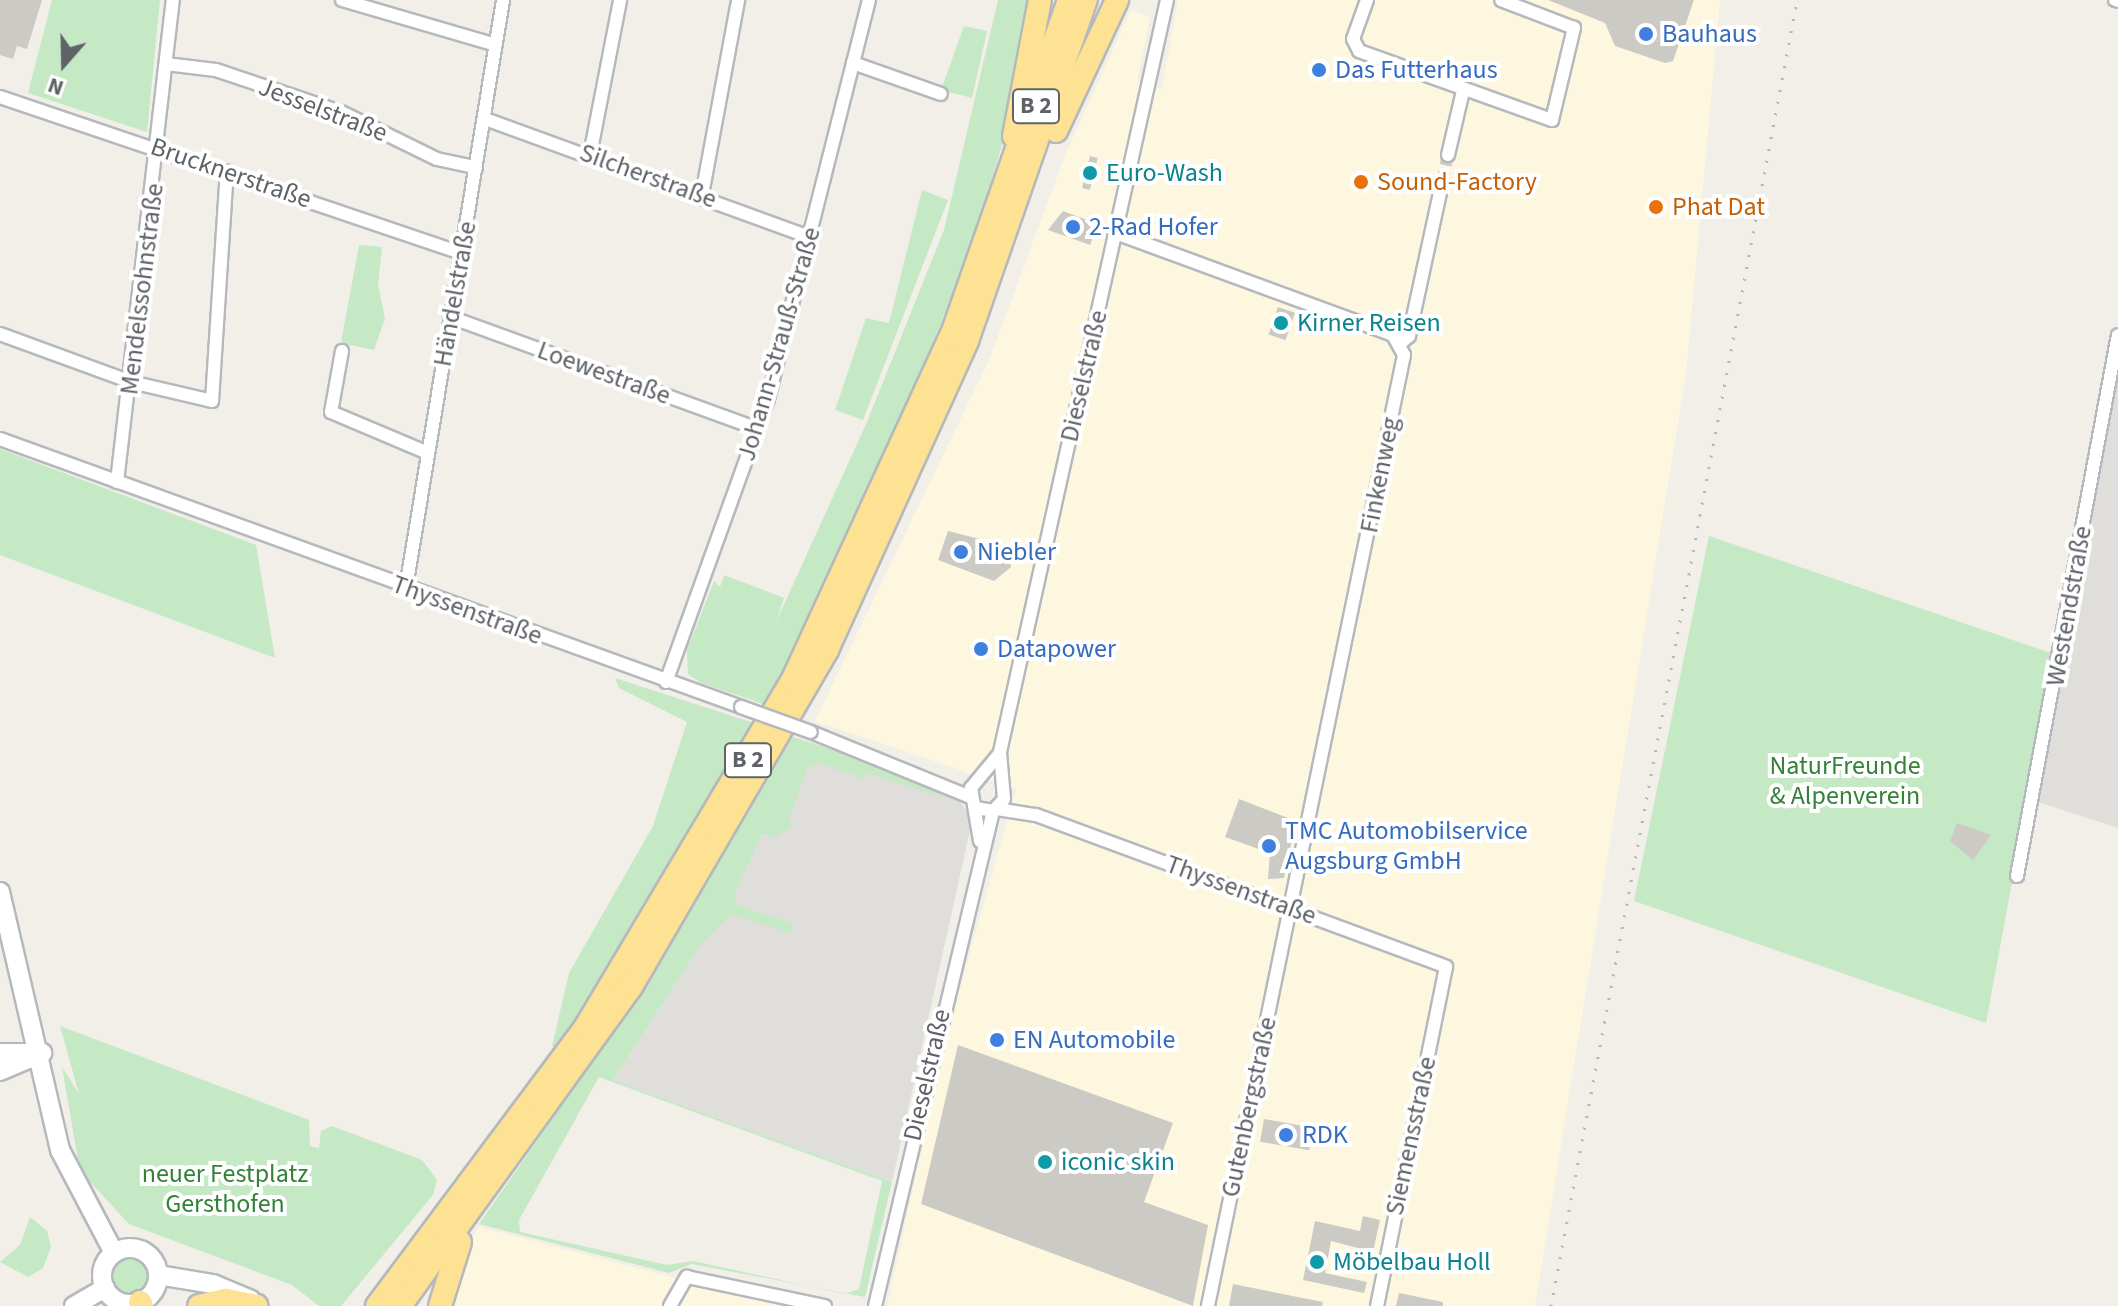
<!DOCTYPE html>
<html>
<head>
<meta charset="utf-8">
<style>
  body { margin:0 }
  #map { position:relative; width:2118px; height:1306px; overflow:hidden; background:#f1efe8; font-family:"Source Sans 3",sans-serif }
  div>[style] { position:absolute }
  .commercial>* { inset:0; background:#fef7e0 }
  .industrial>* { inset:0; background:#e0deda }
  .green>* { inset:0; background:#c5e8c5 }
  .round { border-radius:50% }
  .building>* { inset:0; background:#cccac5; transform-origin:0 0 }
  .street-tunnel>* { height:12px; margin-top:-6px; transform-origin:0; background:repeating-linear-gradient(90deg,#ccccc8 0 12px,transparent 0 18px) }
  .roads { filter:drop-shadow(2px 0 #b5b8bc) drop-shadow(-2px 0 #b5b8bc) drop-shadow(0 2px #b5b8bc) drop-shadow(0 -2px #b5b8bc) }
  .street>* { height:12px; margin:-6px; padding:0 6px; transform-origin:6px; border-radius:6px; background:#fff }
  .secondary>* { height:18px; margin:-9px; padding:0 9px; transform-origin:9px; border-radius:9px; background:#fff }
  .secondary>.ring { margin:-9px; padding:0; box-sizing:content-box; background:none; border:18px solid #fff; border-radius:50% }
  .highway>* { height:22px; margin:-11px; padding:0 11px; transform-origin:11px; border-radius:11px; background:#fde293 }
  .rail>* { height:3px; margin-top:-1.5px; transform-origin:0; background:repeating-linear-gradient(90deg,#b6b7b8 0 2px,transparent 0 12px) }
  .bridges { filter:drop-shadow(2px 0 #b5b8bc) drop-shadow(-2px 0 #b5b8bc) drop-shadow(0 2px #b5b8bc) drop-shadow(0 -2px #b5b8bc) }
  .street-bridge>* { height:12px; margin:-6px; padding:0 6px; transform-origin:6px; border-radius:6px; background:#fff }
  .dots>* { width:22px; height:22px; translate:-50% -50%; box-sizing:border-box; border:4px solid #fff; border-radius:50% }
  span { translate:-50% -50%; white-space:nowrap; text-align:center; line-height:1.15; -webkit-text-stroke:8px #fff; paint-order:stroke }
  .shield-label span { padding:2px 6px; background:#fff; border:2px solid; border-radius:6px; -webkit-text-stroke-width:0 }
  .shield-label { font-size:24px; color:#5f6368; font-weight:700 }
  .shop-label { font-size:26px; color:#366cbe }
  .left { translate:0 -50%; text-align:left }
  .street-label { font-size:26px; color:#5f6368 }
  .culture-label { font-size:26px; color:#0d838f }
  .food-label { font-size:26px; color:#c56008 }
  .park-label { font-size:26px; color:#348238 }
  .north { position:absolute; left:24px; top:24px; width:80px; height:80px; -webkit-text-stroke:6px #fff; paint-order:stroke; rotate:200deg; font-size:22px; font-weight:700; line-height:32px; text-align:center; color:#5f6368 }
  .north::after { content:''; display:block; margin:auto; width:28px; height:36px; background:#5f6368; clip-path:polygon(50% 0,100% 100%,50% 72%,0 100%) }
</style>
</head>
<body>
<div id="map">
  <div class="commercial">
    <div style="clip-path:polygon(1178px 0,1720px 0,1686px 373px,1535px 1306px,887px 1306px,948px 1031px,1016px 789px,815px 721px,990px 358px,1066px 153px,1131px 10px,1150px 17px,1137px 81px,1162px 89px)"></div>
    <div style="clip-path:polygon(479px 1227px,687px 1281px,796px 1306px,447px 1306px,457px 1263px)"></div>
  </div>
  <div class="industrial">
    <div style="clip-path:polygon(2114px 374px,2118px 375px,2118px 828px,2035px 801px)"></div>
    <div style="clip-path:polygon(811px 744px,958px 797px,972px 821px,892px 1182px,613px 1080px,703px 942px)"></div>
  </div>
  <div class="green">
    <div style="clip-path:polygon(52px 0,160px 0,147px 132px,28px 93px)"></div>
    <div style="clip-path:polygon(998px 0,1034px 0,1010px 118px,976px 233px,918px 382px,769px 706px,701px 683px,688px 674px,687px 650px,714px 581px,720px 587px,724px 575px,784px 598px,776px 622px,867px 422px,944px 230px)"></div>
    <div style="clip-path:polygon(964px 26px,987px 31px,972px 98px,941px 90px)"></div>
    <div style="clip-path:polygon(922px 190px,948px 200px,863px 420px,835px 410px,866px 318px,889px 323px)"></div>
    <div style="clip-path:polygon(359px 245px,382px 247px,378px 285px,385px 318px,374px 350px,341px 343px)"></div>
    <div style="clip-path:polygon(0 449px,256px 545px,275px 658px,0 555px)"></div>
    <div style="clip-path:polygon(1709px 536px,2054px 654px,1986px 1023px,1634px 901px)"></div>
    <div style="clip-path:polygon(615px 678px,760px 725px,564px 1047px,552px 1046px,569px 973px,653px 826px,687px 722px,619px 688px)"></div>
    <div style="clip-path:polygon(evenodd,790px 736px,911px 775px,943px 797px,867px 773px,864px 779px,819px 763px,808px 767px,789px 819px,793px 826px,773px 838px,762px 833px,735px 893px,737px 905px,792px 923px,793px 934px,732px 914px,703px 942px,613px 1080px,892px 1182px,865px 1297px,692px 1264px,669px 1273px,479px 1224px,645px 986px,790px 736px,599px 1077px,882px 1181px,859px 1289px,845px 1294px,693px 1261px,667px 1265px,520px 1232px,519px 1220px,599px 1077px)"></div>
    <div style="clip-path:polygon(60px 1026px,309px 1120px,310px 1146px,319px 1148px,321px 1131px,332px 1126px,422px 1160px,437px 1180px,433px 1195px,341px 1306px,319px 1306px,292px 1285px,129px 1224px,80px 1171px,62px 1067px,79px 1094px)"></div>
    <div style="clip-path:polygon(30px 1217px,47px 1231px,51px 1247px,43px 1268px,28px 1277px,0 1262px,20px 1245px)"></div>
    <div class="round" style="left:107px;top:1253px;width:46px;height:46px"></div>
  </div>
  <div class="building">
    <div style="clip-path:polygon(0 0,42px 0,27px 49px,17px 46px,13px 59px,0 55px)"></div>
    <div style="clip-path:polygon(1548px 0,1694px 0,1673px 61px,1665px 63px,1615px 46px,1605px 23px)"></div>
    <div style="left:1090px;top:156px;width:8px;height:33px;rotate:14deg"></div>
    <div style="clip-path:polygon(1063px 211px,1098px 224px,1090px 245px,1048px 230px)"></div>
    <div style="left:1278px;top:307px;width:18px;height:29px;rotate:19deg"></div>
    <div style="clip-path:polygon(948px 531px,1007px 546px,1011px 567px,994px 581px,938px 560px)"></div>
    <div style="clip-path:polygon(1239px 799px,1296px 821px,1284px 878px,1268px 879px,1270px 853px,1225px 837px)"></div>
    <div style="clip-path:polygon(1957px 823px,1991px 835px,1973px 860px,1950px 841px)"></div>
    <div style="clip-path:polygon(958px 1045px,1173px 1123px,1144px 1202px,1208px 1225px,1193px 1306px,921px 1204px)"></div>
    <div style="left:1264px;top:1119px;width:50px;height:23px;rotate:10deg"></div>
    <div style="clip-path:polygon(1363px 1216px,1380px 1220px,1373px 1252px,1331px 1241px,1325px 1273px,1367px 1282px,1364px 1293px,1303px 1280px,1315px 1221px,1360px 1231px)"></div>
    <div style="clip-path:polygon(1233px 1284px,1323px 1302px,1322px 1306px,1229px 1306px)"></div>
    <div style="clip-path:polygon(1399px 1293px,1443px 1302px,1443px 1306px,1396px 1306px)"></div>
  </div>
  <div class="street-tunnel">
    <div style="left:1442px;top:183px;width:29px;rotate:-78deg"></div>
  </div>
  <div class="roads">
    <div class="street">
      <div style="left:342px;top:0;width:160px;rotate:16.3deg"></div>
      <div style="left:1367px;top:0;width:41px;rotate:109.7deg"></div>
      <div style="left:1353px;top:39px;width:13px;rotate:63deg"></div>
      <div style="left:1359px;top:51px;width:205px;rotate:19.7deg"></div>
      <div style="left:1552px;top:120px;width:95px;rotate:-76.6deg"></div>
      <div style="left:1574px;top:28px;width:78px;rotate:-159deg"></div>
      <div style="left:2115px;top:0;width:3px;rotate:18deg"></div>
      <div style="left:853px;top:63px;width:93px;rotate:19.4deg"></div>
      <div style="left:166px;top:64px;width:50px;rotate:6.8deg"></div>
      <div style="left:216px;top:70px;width:132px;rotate:18.6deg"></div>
      <div style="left:341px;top:112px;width:107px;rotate:26.1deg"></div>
      <div style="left:437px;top:159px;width:40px;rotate:12deg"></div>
      <div style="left:0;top:97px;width:487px;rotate:18.7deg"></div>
      <div style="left:485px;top:119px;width:346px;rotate:20deg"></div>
      <div style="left:590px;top:155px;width:158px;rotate:-79deg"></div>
      <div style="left:1448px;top:155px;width:66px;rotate:-76.8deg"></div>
      <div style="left:702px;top:195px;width:198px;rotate:-79.5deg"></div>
      <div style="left:1116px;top:233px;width:295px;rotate:20.2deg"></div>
      <div style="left:1393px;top:335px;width:23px;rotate:61deg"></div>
      <div style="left:1404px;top:355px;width:971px;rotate:101.65deg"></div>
      <div style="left:450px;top:317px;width:328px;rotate:20deg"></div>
      <div style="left:0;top:334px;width:140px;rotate:20.1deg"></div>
      <div style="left:131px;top:382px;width:83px;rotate:13.2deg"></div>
      <div style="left:212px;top:401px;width:230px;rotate:-86.3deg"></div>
      <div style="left:1402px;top:342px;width:9px;rotate:-41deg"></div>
      <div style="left:1409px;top:336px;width:157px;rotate:-77.8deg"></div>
      <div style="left:342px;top:351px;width:62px;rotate:100.2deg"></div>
      <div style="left:331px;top:412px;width:105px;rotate:22.9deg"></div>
      <div style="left:0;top:439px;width:788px;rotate:19.88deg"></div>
      <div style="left:117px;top:482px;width:485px;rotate:-83.4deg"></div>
      <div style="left:406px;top:588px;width:596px;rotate:-80.63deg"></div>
      <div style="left:666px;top:682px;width:301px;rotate:-70.2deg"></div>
      <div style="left:768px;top:399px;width:412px;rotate:-75.8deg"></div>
      <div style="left:811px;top:732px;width:172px;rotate:22.2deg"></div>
      <div style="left:976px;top:808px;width:17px;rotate:10deg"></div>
      <div style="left:993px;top:811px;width:16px;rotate:-47deg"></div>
      <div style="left:1004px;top:799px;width:47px;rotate:-94.9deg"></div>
      <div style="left:1000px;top:752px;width:770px;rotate:-77.48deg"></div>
      <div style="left:997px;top:809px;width:39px;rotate:9deg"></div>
      <div style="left:1036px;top:815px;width:437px;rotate:20.3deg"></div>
      <div style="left:1446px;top:967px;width:346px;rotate:101.5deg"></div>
      <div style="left:980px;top:841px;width:54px;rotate:-99.6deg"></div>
      <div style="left:971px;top:788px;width:45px;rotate:-50.4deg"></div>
      <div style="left:2017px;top:876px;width:550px;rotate:-79.43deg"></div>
      <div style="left:670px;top:1306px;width:34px;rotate:-60deg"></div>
      <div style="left:687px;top:1277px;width:141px;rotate:11.9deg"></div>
      <div style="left:875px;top:1306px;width:509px;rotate:-76.59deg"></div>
    </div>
    <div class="secondary">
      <div style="left:0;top:892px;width:265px;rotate:76.9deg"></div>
      <div style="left:60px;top:1150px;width:116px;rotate:62.3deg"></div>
      <div style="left:0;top:1053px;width:42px"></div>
      <div style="left:0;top:1071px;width:46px;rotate:-23.2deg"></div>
      <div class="ring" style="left:102px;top:1248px;width:38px;height:38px"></div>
      <div style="left:158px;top:1275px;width:56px;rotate:9.3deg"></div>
      <div style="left:213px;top:1284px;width:41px;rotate:22.8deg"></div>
      <div style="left:74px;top:1306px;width:36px;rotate:-30deg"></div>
    </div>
    <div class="highway">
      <div style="left:1056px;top:131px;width:145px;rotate:-65deg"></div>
      <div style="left:1014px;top:136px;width:138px;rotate:-79.2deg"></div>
      <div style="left:140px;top:1302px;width:4px;rotate:63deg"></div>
      <div style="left:199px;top:1306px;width:28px;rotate:-13deg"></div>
      <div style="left:226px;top:1300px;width:31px;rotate:11deg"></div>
      <div style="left:377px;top:1306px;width:347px;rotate:-53.2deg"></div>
      <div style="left:585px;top:1028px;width:406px;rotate:-59.2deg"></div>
      <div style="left:793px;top:679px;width:380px;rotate:-65.3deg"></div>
      <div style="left:952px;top:334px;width:354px;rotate:-70.7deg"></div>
      <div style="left:400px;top:1306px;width:394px;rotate:-54.1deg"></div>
      <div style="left:631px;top:987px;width:390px;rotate:-59.8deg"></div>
      <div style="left:827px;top:650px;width:339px;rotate:-65.6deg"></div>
      <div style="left:967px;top:341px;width:361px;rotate:-70.8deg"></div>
      <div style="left:440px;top:1306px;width:67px;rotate:-72.6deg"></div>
    </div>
  </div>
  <div class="rail">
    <div style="left:1551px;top:1306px;width:1329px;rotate:-79.33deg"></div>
  </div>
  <div class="bridges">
    <div class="street-bridge">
      <div style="left:741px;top:707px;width:74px;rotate:19.7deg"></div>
    </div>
  </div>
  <div class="dots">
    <div style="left:1646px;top:34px;background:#3f7fe0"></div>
    <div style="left:1319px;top:70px;background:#3f7fe0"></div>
    <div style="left:1090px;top:173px;background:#0f9aa8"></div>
    <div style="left:1361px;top:182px;background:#e8710a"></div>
    <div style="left:1656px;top:207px;background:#e8710a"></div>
    <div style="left:1073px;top:227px;background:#3f7fe0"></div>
    <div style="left:1281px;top:323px;background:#0f9aa8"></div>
    <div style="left:961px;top:552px;background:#3f7fe0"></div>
    <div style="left:981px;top:649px;background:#3f7fe0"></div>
    <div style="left:1269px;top:846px;background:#3f7fe0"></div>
    <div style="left:997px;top:1040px;background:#3f7fe0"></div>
    <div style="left:1286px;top:1135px;background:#3f7fe0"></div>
    <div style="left:1045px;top:1162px;background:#0f9aa8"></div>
    <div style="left:1317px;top:1262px;background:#0f9aa8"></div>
  </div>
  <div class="shield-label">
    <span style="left:1036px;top:106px">B 2</span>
    <span style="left:748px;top:760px">B 2</span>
  </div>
  <div class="shop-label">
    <span class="left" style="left:1662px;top:34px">Bauhaus</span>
    <span class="left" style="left:1335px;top:70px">Das Futterhaus</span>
    <span class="left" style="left:1089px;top:227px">2-Rad Hofer</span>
    <span class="left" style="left:977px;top:552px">Niebler</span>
    <span class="left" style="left:997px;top:649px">Datapower</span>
    <span class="left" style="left:1285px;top:846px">TMC Automobilservice<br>Augsburg GmbH</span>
    <span class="left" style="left:1013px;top:1040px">EN Automobile</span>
    <span class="left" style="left:1302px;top:1135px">RDK</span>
  </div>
  <div class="street-label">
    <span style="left:323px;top:110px;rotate:21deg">Jesselstraße</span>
    <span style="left:231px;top:173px;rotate:19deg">Brucknerstraße</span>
    <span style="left:648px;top:176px;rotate:20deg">Silcherstraße</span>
    <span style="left:142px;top:289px;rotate:-83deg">Mendelssohnstraße</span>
    <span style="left:455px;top:294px;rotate:-80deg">Händelstraße</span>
    <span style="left:779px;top:344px;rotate:-74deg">Johann-Strauß-Straße</span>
    <span style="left:604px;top:373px;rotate:20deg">Loewestraße</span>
    <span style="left:1084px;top:376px;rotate:-77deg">Dieselstraße</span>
    <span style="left:1380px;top:475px;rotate:-79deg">Finkenweg</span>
    <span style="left:2069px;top:606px;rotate:-80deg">Westendstraße</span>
    <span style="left:467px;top:610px;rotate:20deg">Thyssenstraße</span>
    <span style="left:1241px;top:890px;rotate:20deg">Thyssenstraße</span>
    <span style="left:927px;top:1075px;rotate:-77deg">Dieselstraße</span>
    <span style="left:1249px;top:1107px;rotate:-78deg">Gutenbergstraße</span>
    <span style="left:1411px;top:1136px;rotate:-78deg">Siemensstraße</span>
  </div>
  <div class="culture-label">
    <span class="left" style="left:1106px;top:173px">Euro-Wash</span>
    <span class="left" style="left:1297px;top:323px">Kirner Reisen</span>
    <span class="left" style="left:1061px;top:1162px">iconic skin</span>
    <span class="left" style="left:1333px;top:1262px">Möbelbau Holl</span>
  </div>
  <div class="food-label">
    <span class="left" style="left:1377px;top:182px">Sound-Factory</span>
    <span class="left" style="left:1672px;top:207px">Phat Dat</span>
  </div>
  <div class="park-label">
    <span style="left:1845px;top:781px">NaturFreunde<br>&amp; Alpenverein</span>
    <span style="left:225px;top:1189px">neuer Festplatz<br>Gersthofen</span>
  </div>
  <div class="north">N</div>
</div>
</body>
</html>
